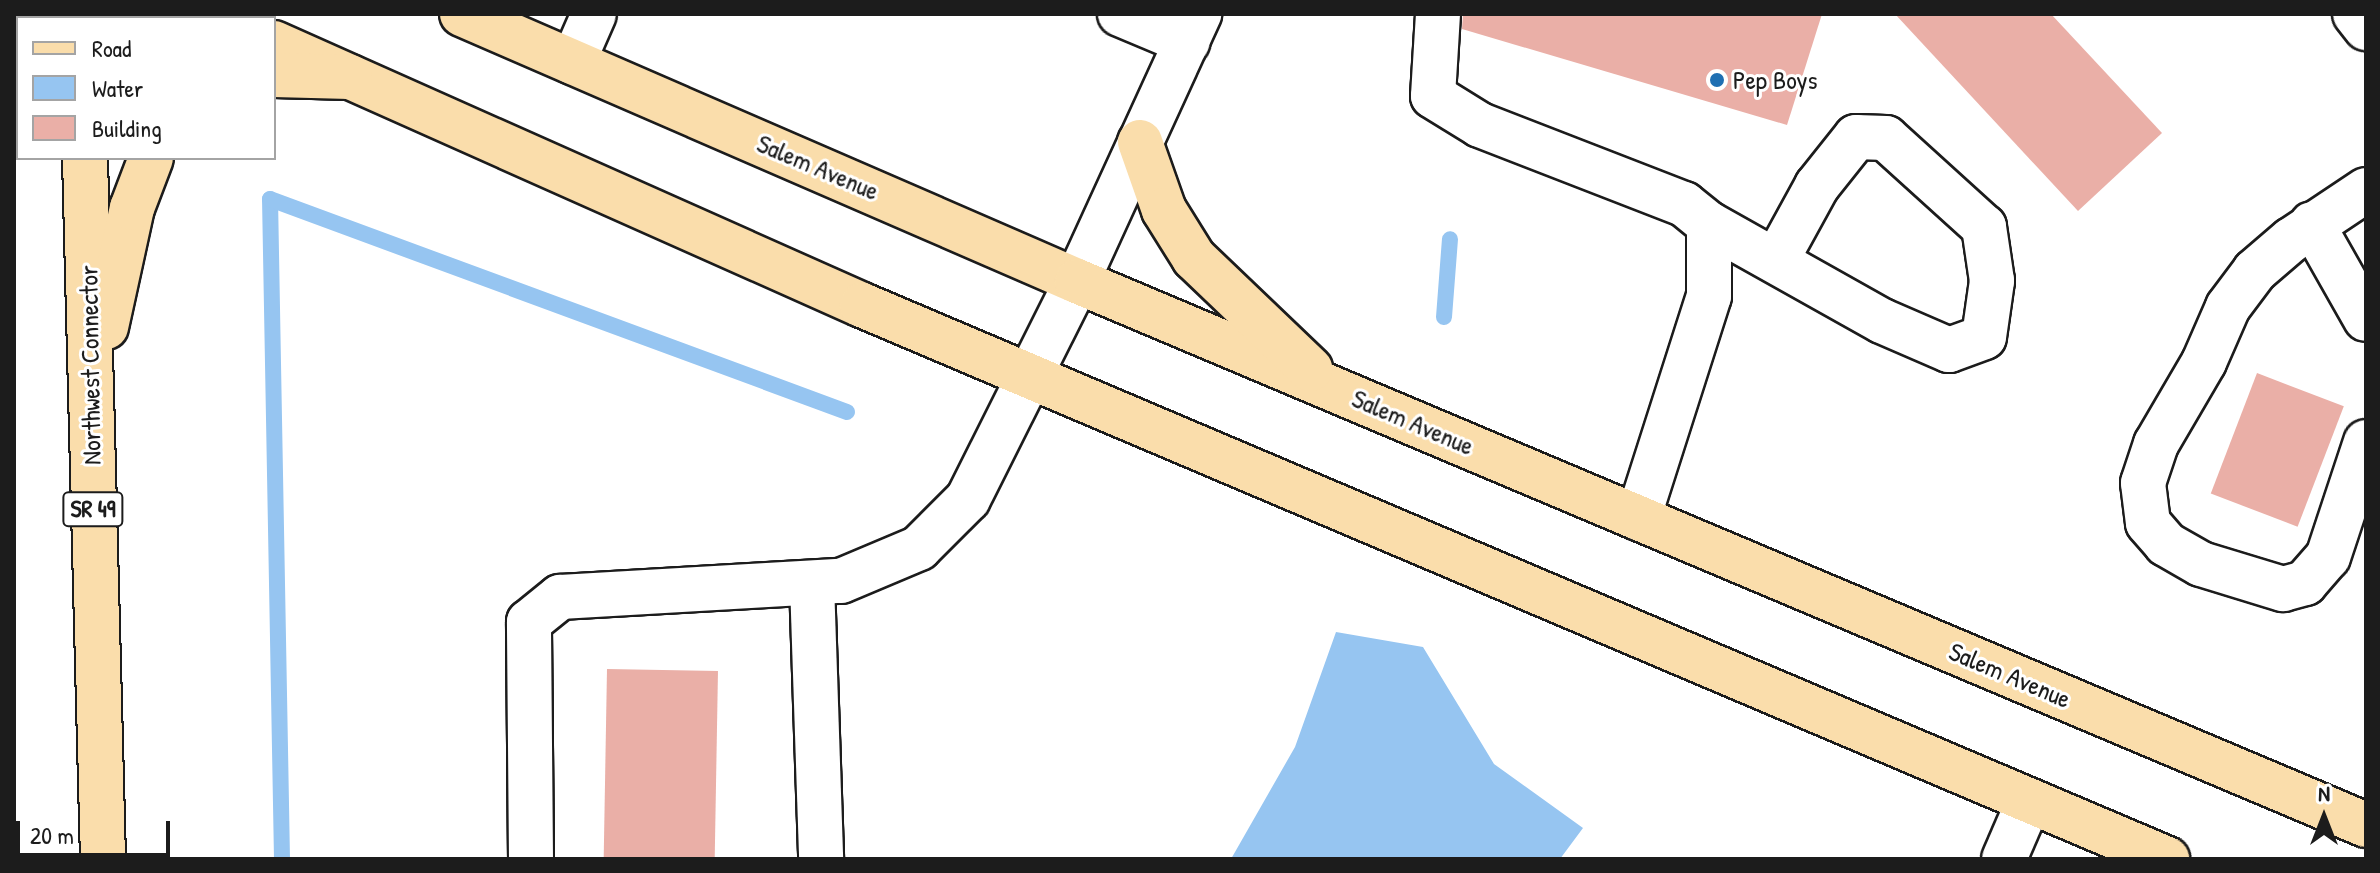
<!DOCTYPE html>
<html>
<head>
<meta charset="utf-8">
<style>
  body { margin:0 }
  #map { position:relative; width:2380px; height:873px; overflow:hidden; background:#fff; font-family:"Patrick Hand",sans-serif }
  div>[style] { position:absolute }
  .water>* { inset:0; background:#96c5f1 }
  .stream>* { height:16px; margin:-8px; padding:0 8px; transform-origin:8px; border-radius:8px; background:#96c5f1 }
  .building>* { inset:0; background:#eaafa7; transform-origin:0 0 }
  .roads { filter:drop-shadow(2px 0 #1c1c1c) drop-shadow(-2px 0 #1c1c1c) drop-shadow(0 2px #1c1c1c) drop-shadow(0 -2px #1c1c1c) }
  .minor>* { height:44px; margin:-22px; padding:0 22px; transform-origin:22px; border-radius:22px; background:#fff }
  .major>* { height:44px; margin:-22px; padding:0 22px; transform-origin:22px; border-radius:22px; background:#faddab }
  .highway>* { height:44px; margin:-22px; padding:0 22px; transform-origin:22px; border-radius:22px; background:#faddab }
  .dots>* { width:22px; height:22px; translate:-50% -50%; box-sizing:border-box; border:4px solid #fff; border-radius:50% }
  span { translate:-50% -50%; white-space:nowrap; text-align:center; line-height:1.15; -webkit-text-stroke:6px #fff; paint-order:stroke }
  .shield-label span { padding:2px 6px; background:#fff; border:2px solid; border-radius:6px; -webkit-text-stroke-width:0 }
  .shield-label { font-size:24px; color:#1c1c1c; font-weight:700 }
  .poi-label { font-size:26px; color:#1c1c1c }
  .left { translate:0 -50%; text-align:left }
  .street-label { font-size:26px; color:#1c1c1c }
  .frame { position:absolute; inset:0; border:16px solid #1c1c1c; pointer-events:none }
  .legend { position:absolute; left:16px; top:16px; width:260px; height:144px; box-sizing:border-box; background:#fff; border:2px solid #a4a4a4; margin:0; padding:10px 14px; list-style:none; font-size:24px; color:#1c1c1c }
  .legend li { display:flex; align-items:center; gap:16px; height:40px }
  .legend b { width:40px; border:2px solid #a4a4a4 }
  .north { position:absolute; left:2284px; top:777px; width:80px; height:80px; -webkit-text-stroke:6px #fff; paint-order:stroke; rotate:0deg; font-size:22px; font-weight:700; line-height:32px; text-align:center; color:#1c1c1c }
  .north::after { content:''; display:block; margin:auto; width:28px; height:36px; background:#1c1c1c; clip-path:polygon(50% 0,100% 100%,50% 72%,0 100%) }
  .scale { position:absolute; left:16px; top:821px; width:154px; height:36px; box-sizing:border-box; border:4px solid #1c1c1c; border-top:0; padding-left:10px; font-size:24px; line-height:28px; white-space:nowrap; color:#1c1c1c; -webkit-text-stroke:6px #fff; paint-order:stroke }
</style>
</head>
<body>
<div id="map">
  <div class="water">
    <div style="clip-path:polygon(1336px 632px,1423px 647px,1494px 764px,1583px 828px,1560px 859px,1231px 859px,1295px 747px)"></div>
  </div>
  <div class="stream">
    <div style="left:1444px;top:317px;width:78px;rotate:-85.6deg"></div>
    <div style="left:282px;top:859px;width:660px;rotate:-91.04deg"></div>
    <div style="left:270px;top:199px;width:615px;rotate:20.26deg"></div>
  </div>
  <div class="building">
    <div style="clip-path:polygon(1463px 14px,1822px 14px,1787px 125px,1462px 29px)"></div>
    <div style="clip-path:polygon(1895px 14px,2051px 14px,2162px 133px,2078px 211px)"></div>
    <div style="left:2257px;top:373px;width:93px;height:129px;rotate:21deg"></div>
    <div style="left:607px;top:669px;width:111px;height:190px;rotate:1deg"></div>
  </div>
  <div class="roads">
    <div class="minor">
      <div style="left:1120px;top:14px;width:73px;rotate:22.7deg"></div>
      <div style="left:1438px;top:14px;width:82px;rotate:93.5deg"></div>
      <div style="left:1433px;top:96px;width:55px;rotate:31.7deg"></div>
      <div style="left:1480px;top:125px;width:219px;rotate:21.2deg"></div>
      <div style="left:1684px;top:204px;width:32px;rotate:39deg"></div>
      <div style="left:1709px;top:224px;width:72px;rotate:90deg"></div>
      <div style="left:1709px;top:296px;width:233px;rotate:107.7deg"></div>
      <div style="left:2355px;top:14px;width:18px;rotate:52deg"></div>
      <div style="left:573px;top:62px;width:52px;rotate:-66.4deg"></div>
      <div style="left:2366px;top:190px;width:90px;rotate:146.3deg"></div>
      <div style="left:2291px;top:240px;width:48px;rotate:139.3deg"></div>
      <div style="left:2255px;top:271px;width:45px;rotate:126.9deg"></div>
      <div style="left:2228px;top:307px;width:60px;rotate:113.6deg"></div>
      <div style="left:2204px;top:362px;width:95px;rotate:120.3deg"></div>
      <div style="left:2156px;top:444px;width:41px;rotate:108.4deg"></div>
      <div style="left:2143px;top:483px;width:40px;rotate:82.9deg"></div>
      <div style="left:2148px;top:523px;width:28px;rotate:49deg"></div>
      <div style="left:2166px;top:544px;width:40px;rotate:29.7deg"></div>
      <div style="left:2201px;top:564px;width:86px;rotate:17deg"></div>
      <div style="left:2283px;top:589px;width:23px;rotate:-15deg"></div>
      <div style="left:2305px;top:583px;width:35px;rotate:-49deg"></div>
      <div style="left:2328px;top:557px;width:121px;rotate:-71.7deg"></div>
      <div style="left:1709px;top:224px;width:198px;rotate:29.3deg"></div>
      <div style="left:1882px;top:321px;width:73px;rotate:23.4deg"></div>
      <div style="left:1949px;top:350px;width:37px;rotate:-20deg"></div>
      <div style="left:1984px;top:337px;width:57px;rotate:-81.9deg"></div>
      <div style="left:1992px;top:281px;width:55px;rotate:-98.4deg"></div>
      <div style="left:1984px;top:227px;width:132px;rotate:-137.8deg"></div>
      <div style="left:1886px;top:138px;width:30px;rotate:-178deg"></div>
      <div style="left:1856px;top:137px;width:63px;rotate:128.5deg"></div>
      <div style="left:1817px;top:186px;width:85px;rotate:118.7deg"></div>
      <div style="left:2312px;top:224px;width:109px;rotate:60.4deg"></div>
      <div style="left:812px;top:583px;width:276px;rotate:88.1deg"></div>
      <div style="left:531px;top:859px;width:237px;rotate:-90.5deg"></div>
      <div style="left:529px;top:622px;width:40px;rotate:-39deg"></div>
      <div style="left:560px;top:597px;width:281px;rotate:-3.3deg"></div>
      <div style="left:841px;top:581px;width:85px;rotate:-22.9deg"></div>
      <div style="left:919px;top:548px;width:69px;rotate:-45deg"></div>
      <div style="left:968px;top:499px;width:244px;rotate:-63.4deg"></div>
      <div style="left:1077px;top:281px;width:294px;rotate:-65.4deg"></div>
      <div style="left:2004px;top:859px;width:63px;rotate:-66.7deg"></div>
    </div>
    <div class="major">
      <div style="left:209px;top:14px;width:10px;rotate:24deg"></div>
      <div style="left:462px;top:14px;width:670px;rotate:23.47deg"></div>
      <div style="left:1077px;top:281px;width:1399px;rotate:22.88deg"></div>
      <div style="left:274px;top:43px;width:644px;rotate:24.02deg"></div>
      <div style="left:862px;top:305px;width:1418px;rotate:23deg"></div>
      <div style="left:1140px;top:142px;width:72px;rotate:70.6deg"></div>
      <div style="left:1164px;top:210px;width:57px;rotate:58deg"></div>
      <div style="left:1194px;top:258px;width:161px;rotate:43.7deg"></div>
    </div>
    <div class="highway">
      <div style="left:82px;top:14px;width:4px;rotate:90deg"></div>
      <div style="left:274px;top:75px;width:76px;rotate:1.5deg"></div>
      <div style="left:85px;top:158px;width:701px;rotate:88.53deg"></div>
      <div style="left:106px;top:327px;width:122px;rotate:-77.7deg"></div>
      <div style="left:132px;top:208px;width:53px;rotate:-69.2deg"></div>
    </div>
  </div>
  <div class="dots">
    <div style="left:1717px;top:80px;background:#1f6fb2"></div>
  </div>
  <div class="shield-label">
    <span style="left:93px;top:509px">SR 49</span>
  </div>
  <div class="poi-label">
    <span class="left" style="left:1733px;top:80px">Pep Boys</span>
  </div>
  <div class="street-label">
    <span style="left:818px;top:167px;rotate:23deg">Salem Avenue</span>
    <span style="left:90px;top:365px;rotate:-91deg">Northwest Connector</span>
    <span style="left:1413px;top:422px;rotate:23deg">Salem Avenue</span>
    <span style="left:2010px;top:675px;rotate:23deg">Salem Avenue</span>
  </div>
  <div class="frame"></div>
  <ul class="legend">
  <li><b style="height:10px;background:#faddab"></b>Road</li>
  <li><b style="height:22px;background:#96c5f1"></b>Water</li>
  <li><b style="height:22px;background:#eaafa7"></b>Building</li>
  </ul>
  <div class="north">N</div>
  <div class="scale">20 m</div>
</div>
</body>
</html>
